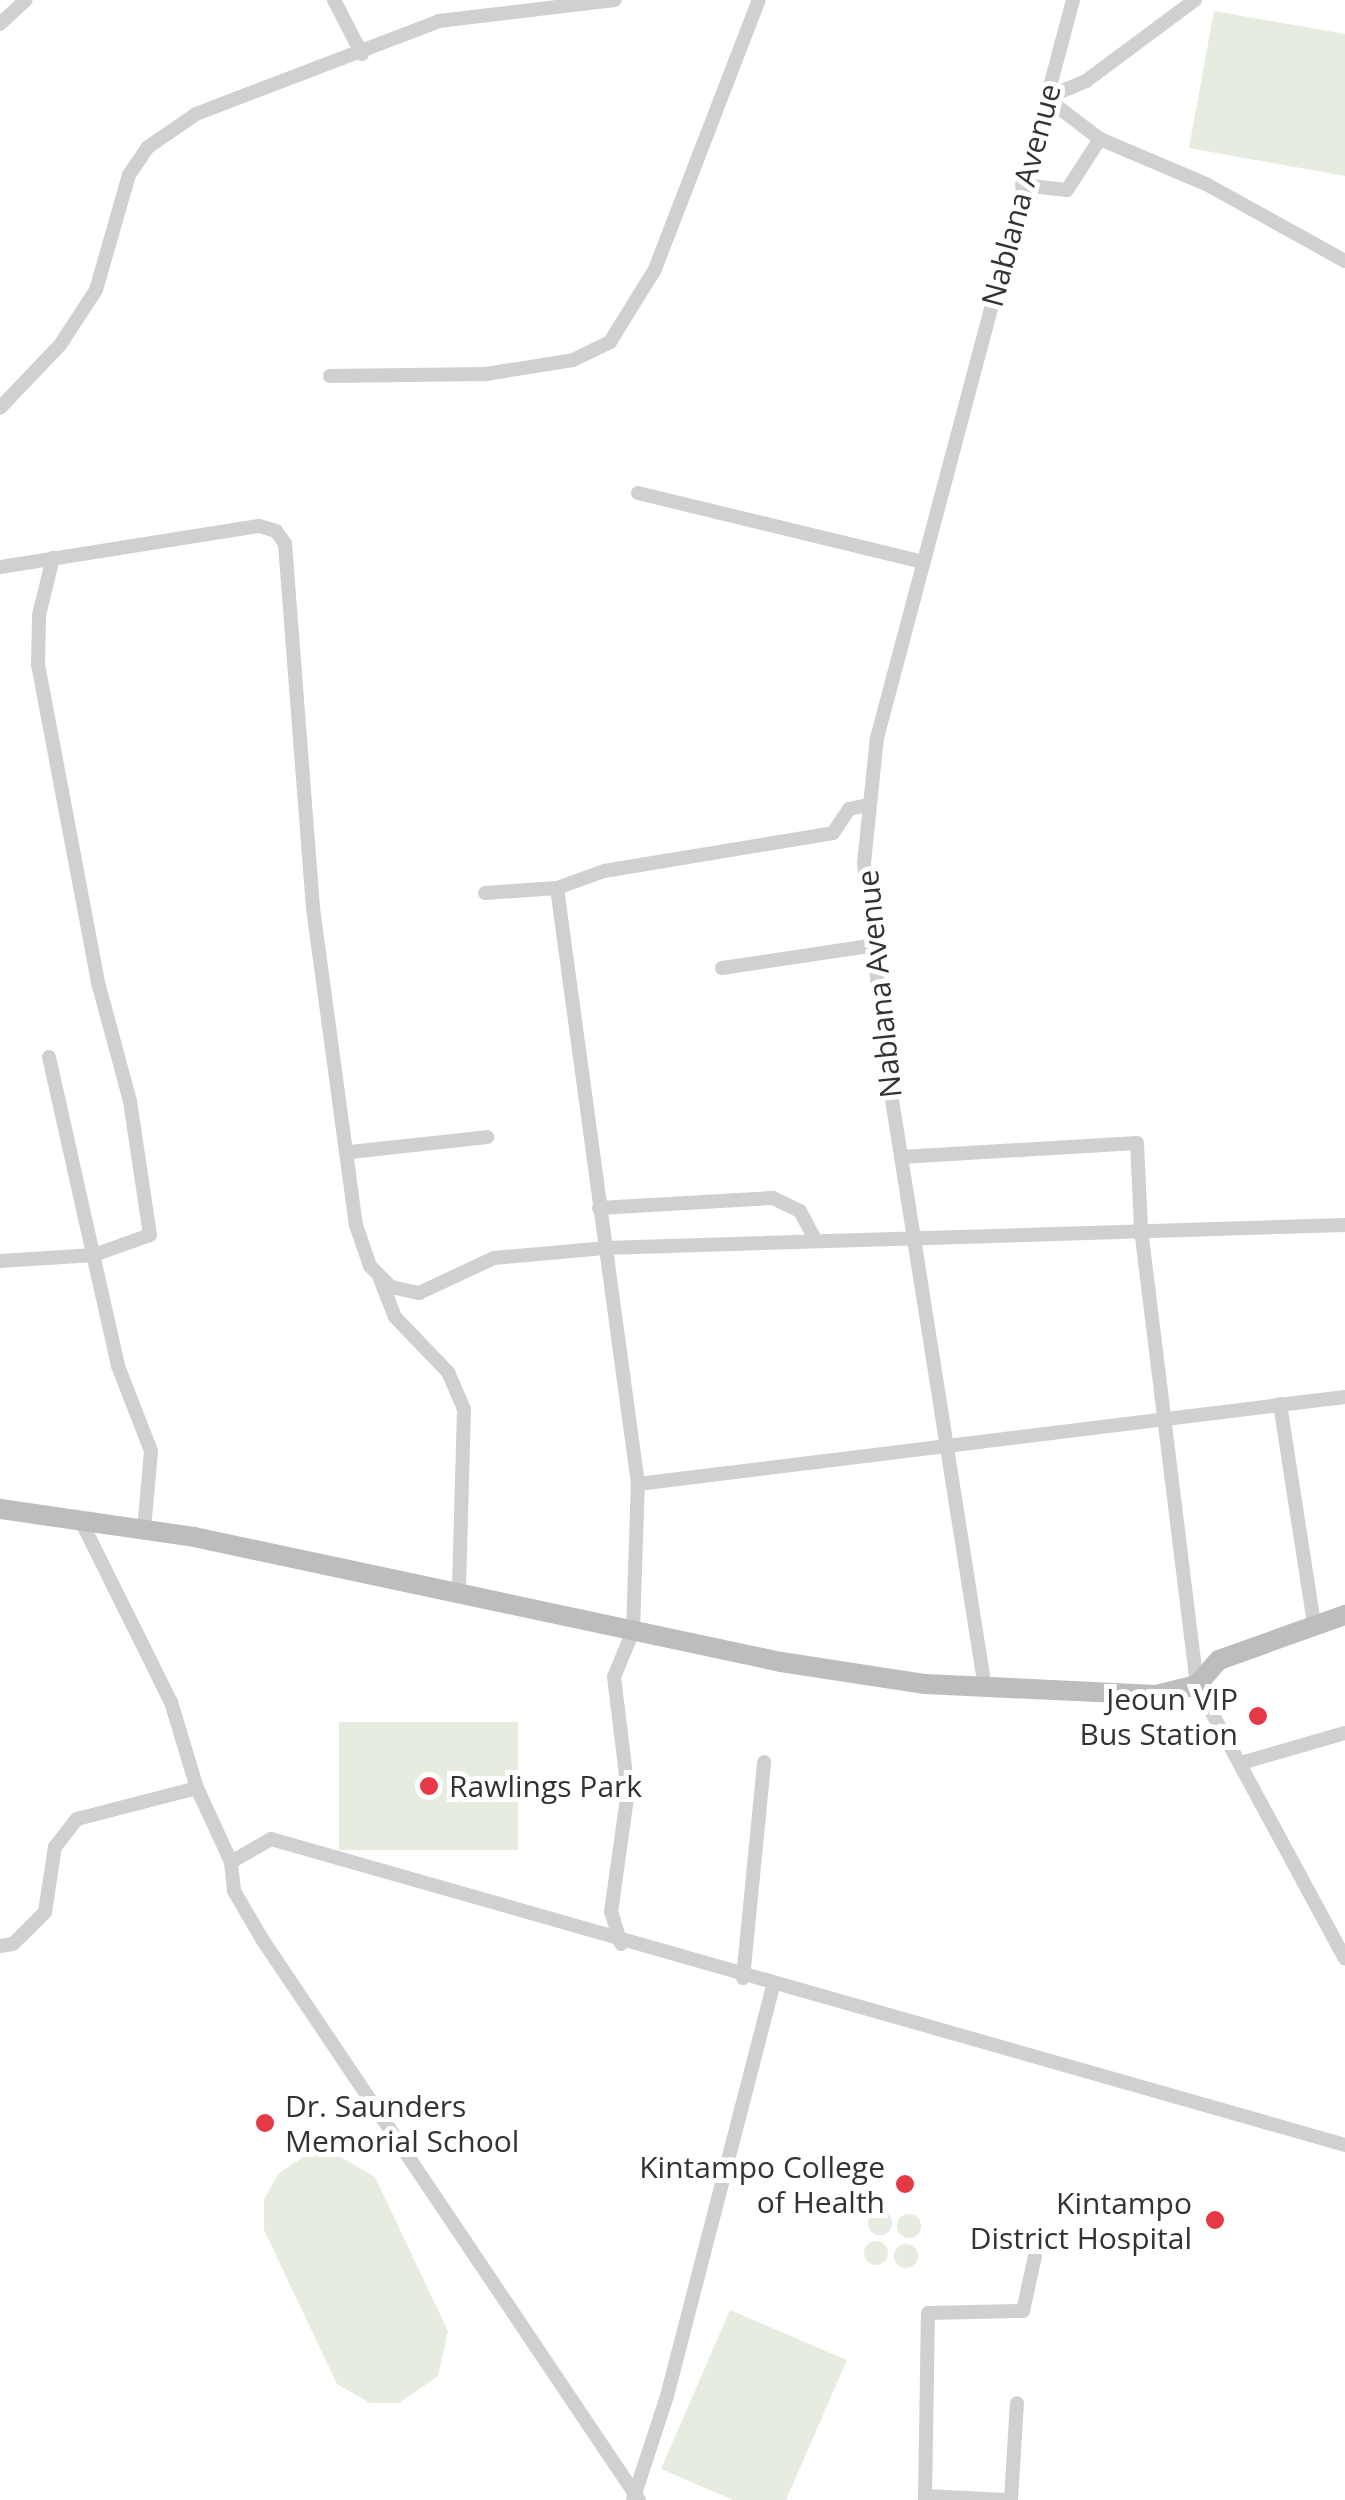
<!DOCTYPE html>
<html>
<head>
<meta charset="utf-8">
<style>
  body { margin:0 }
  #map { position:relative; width:1345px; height:2500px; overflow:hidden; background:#fff; font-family:"Open Sans",sans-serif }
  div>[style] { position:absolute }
  .green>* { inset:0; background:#e6ecdf; transform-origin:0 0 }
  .round { border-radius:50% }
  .minor>* { height:14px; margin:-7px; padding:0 7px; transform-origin:7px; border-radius:7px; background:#d0d0d0 }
  .secondary>* { height:20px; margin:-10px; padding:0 10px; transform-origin:10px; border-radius:10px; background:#bdbdbd }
  .dots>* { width:28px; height:28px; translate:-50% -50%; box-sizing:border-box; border:5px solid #fff; border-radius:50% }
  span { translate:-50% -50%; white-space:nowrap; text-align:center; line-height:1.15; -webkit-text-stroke:10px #fff; paint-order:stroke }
  .street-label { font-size:30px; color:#333 }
  .poi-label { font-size:30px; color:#333 }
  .right { translate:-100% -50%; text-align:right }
  .left { translate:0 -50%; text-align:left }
</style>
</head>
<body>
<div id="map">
  <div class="green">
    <div style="clip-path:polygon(1214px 11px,1345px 34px,1345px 176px,1189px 148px)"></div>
    <div style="left:518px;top:1722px;width:128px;height:179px;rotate:90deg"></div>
    <div style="clip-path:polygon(334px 2153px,375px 2177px,448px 2331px,438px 2376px,399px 2403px,370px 2403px,337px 2384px,264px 2230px,264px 2199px,279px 2173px,305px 2156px)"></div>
    <div class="round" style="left:868px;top:2211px;width:24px;height:24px"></div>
    <div class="round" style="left:897px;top:2214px;width:24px;height:24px"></div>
    <div class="round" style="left:864px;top:2241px;width:24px;height:24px"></div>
    <div class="round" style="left:894px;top:2244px;width:24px;height:24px"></div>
    <div style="clip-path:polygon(730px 2310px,847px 2360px,786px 2500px,733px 2500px,661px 2469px)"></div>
  </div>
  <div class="minor">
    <div style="left:334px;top:0;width:61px;rotate:62.6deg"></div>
    <div style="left:1195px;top:0;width:136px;rotate:143.4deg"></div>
    <div style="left:1086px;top:81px;width:43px;rotate:157deg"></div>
    <div style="left:1046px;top:98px;width:68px;rotate:37.2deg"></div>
    <div style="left:1100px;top:139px;width:115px;rotate:23deg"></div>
    <div style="left:1206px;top:184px;width:159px;rotate:29deg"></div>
    <div style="left:0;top:24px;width:35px;rotate:-43deg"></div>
    <div style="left:1022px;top:185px;width:45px;rotate:6.3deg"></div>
    <div style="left:1067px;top:190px;width:61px;rotate:-57.1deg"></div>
    <div style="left:330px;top:376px;width:156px;rotate:-0.7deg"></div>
    <div style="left:486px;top:374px;width:88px;rotate:-9.1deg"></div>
    <div style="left:573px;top:360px;width:41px;rotate:-25.9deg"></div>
    <div style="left:610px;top:342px;width:86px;rotate:-58.3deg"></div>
    <div style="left:655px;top:269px;width:288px;rotate:-68.9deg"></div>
    <div style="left:0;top:408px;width:87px;rotate:-46.4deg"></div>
    <div style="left:60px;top:345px;width:66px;rotate:-56.8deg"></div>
    <div style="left:96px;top:290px;width:120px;rotate:-74deg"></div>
    <div style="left:129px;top:175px;width:34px;rotate:-56deg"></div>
    <div style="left:148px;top:147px;width:58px;rotate:-34.5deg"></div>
    <div style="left:196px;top:114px;width:260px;rotate:-20.9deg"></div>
    <div style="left:439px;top:21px;width:177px;rotate:-6.8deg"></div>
    <div style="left:638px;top:493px;width:293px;rotate:13.6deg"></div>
    <div style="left:0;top:567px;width:262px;rotate:-9deg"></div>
    <div style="left:259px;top:526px;width:18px;rotate:16deg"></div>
    <div style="left:276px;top:531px;width:16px;rotate:55deg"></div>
    <div style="left:285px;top:544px;width:365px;rotate:85.6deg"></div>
    <div style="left:313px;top:908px;width:320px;rotate:82.3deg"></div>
    <div style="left:356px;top:1225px;width:43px;rotate:71.1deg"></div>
    <div style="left:370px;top:1266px;width:30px;rotate:45deg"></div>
    <div style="left:391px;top:1287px;width:29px;rotate:12deg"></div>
    <div style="left:419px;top:1293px;width:83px;rotate:-25deg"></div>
    <div style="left:494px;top:1258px;width:111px;rotate:-5.1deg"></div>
    <div style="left:605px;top:1248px;width:740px;rotate:-1.78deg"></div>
    <div style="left:485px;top:893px;width:72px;rotate:-4deg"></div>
    <div style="left:722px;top:968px;width:149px;rotate:-8.5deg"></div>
    <div style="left:49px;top:1057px;width:317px;rotate:77.4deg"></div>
    <div style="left:118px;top:1366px;width:91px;rotate:68.8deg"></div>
    <div style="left:151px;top:1451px;width:78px;rotate:95.1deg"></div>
    <div style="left:350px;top:1152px;width:138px;rotate:-6.2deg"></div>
    <div style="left:901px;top:1157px;width:236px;rotate:-3.4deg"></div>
    <div style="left:1137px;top:1143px;width:86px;rotate:87.3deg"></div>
    <div style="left:1141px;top:1229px;width:459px;rotate:83deg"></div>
    <div style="left:1197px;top:1685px;width:311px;rotate:61.6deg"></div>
    <div style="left:599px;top:1208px;width:174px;rotate:-3.3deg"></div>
    <div style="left:773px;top:1198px;width:30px;rotate:26deg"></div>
    <div style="left:800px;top:1211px;width:32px;rotate:62deg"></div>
    <div style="left:0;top:1261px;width:94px;rotate:-3.7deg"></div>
    <div style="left:94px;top:1255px;width:59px;rotate:-19.7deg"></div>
    <div style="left:150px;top:1235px;width:135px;rotate:-98.5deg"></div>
    <div style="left:130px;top:1101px;width:123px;rotate:-105.1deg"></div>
    <div style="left:98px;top:982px;width:324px;rotate:-100.7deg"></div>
    <div style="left:38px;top:664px;width:49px;rotate:-88.8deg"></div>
    <div style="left:39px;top:615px;width:59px;rotate:-76.2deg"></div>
    <div style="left:380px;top:1279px;width:41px;rotate:68.5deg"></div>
    <div style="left:395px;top:1317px;width:76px;rotate:46.1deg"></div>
    <div style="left:448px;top:1372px;width:40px;rotate:66.6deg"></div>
    <div style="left:464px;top:1409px;width:183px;rotate:91.6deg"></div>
    <div style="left:1280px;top:1404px;width:223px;rotate:81.2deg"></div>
    <div style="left:638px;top:1484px;width:712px;rotate:-7.02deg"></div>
    <div style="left:81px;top:1521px;width:202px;rotate:63.6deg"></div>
    <div style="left:171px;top:1702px;width:90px;rotate:73.2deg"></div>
    <div style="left:197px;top:1788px;width:81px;rotate:65.3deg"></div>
    <div style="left:231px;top:1862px;width:46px;rotate:-29.9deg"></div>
    <div style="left:271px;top:1839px;width:1117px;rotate:15.9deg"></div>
    <div style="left:985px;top:1688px;width:622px;rotate:-98.98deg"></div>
    <div style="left:888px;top:1074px;width:212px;rotate:-96.5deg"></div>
    <div style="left:864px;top:863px;width:126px;rotate:-84.1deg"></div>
    <div style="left:877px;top:738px;width:764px;rotate:-75.13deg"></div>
    <div style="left:1241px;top:1763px;width:108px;rotate:-16.1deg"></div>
    <div style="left:231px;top:1862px;width:29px;rotate:84deg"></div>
    <div style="left:234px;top:1891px;width:56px;rotate:59.7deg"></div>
    <div style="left:262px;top:1939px;width:676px;rotate:56.1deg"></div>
    <div style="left:621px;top:1944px;width:34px;rotate:-107deg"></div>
    <div style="left:611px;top:1912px;width:122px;rotate:-82deg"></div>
    <div style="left:628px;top:1791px;width:115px;rotate:-97deg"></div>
    <div style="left:614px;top:1677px;width:50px;rotate:-67.6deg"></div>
    <div style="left:633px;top:1631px;width:147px;rotate:-88.1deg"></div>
    <div style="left:638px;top:1484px;width:601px;rotate:-97.74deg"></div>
    <div style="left:557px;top:888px;width:50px;rotate:-19.9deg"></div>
    <div style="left:604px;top:871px;width:232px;rotate:-9.4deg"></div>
    <div style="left:833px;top:833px;width:29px;rotate:-56deg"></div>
    <div style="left:849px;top:809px;width:19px;rotate:-12deg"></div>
    <div style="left:0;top:1946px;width:13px;rotate:-9deg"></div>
    <div style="left:13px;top:1944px;width:45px;rotate:-45deg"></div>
    <div style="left:45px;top:1912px;width:66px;rotate:-81.3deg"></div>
    <div style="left:55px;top:1847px;width:36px;rotate:-52deg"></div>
    <div style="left:77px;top:1819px;width:124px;rotate:-14.5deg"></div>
    <div style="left:743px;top:1978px;width:217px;rotate:-84.4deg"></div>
    <div style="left:925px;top:2496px;width:79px;rotate:2.9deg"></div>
    <div style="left:633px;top:2500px;width:109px;rotate:-71.9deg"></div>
    <div style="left:667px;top:2396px;width:423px;rotate:-75.5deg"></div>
    <div style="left:925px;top:2500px;width:187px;rotate:-89.1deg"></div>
    <div style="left:928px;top:2313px;width:95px;rotate:-1.2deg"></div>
    <div style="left:1023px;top:2311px;width:56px;rotate:-77.7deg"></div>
    <div style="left:1011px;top:2500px;width:97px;rotate:-86.5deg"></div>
  </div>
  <div class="secondary">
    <div style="left:0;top:1509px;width:196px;rotate:8.2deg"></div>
    <div style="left:194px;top:1537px;width:600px;rotate:12.02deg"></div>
    <div style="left:781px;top:1662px;width:146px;rotate:8.7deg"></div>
    <div style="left:925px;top:1684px;width:231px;rotate:2.7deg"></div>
    <div style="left:1156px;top:1695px;width:42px;rotate:-13.7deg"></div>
    <div style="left:1197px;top:1685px;width:33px;rotate:-49deg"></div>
    <div style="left:1219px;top:1660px;width:134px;rotate:-19.7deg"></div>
  </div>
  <div class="dots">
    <div style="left:1258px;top:1716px;background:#e63946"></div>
    <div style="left:429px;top:1786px;background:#e63946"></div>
    <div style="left:265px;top:2123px;background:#e63946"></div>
    <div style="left:905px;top:2184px;background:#e63946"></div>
    <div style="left:1215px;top:2220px;background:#e63946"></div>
  </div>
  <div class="street-label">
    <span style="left:1021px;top:195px;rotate:-75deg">Nablana Avenue</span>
    <span style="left:879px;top:984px;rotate:-96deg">Nablana Avenue</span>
  </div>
  <div class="poi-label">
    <span class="right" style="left:1238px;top:1716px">Jeoun VIP<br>Bus Station</span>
    <span class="left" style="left:449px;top:1786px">Rawlings Park</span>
    <span class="left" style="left:285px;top:2123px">Dr. Saunders<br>Memorial School</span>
    <span class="right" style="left:885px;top:2184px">Kintampo College<br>of Health</span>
    <span class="right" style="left:1192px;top:2220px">Kintampo<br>District Hospital</span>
  </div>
</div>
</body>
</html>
